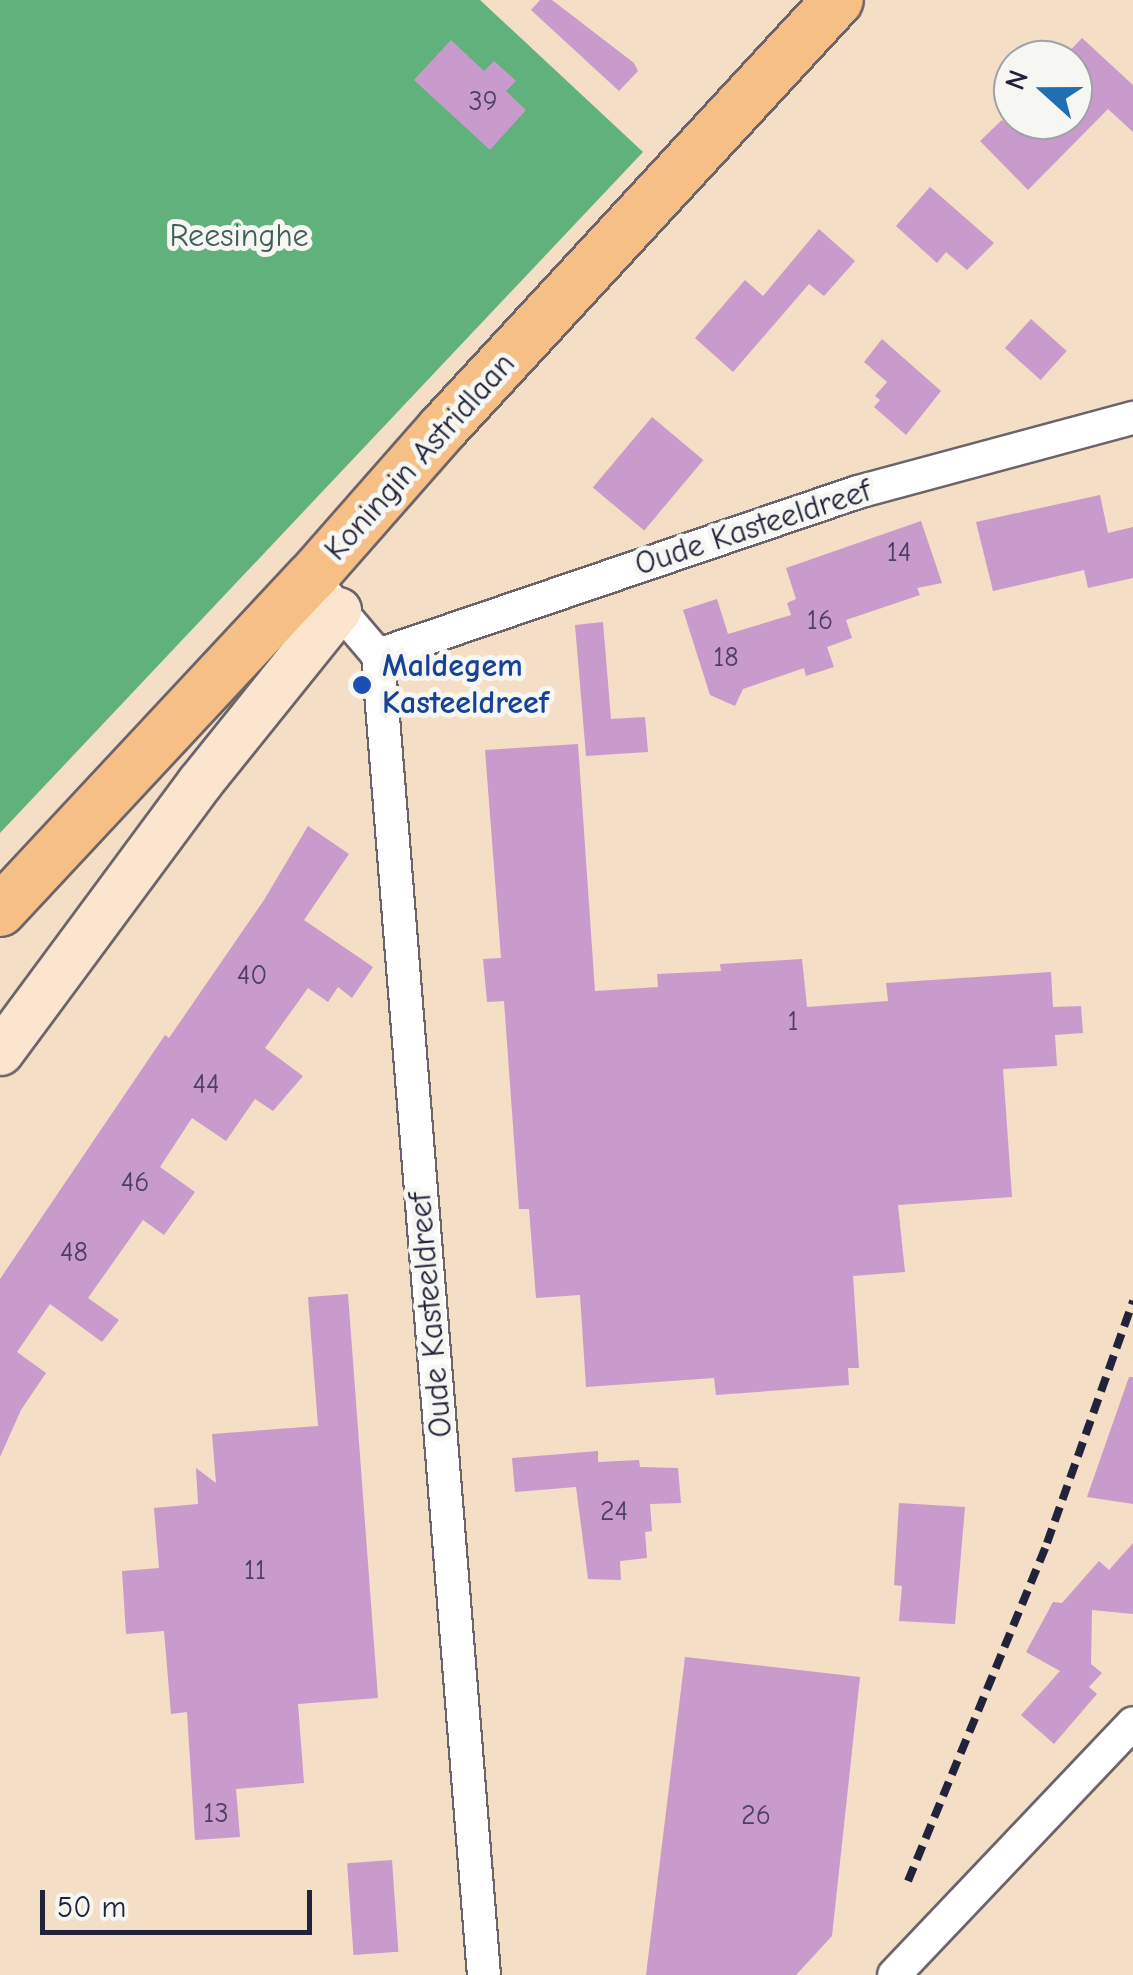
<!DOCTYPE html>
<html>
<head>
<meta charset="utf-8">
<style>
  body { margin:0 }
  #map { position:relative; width:1133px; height:1975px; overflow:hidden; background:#f4dec5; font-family:"Comic Neue",sans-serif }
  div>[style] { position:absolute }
  .forest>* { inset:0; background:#61b17d }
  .building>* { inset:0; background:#c99acc; transform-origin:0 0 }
  .roads { filter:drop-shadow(2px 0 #6c646b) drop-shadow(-2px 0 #6c646b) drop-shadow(0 2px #6c646b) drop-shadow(0 -2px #6c646b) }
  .minor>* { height:32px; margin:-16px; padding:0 16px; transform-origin:16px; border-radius:16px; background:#fff }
  .secondary>* { height:45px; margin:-22.5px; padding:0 22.5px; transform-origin:22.5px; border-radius:22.5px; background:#fbe5cf }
  .primary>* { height:50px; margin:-25px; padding:0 25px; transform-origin:25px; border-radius:25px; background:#f5bf86 }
  .rail>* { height:8px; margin-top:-4px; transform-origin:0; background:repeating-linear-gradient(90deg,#22223b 0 15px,transparent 0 23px) }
  .dots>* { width:28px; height:28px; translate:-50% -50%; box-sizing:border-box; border:5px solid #f6f6f2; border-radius:50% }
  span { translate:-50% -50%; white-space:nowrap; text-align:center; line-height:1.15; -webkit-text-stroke:10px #f6f6f2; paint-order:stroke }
  .number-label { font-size:28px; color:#4c405f }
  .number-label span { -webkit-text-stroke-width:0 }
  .park-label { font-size:32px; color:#405e5a }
  .street-label { font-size:32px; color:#22223b }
  .transit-label { font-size:32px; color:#164399; font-weight:700 }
  .left { translate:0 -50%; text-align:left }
  .north { position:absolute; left:993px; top:40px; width:100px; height:100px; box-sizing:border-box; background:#f6f6f2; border:2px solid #a1a1a9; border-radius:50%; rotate:291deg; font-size:28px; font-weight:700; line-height:40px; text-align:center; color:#22223b }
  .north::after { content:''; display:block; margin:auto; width:35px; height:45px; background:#1f6fb2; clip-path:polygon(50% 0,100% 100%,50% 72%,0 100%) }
  .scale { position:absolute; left:40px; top:1890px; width:272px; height:45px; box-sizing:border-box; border:5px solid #22223b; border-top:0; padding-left:12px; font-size:30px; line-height:35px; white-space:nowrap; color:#22223b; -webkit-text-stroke:8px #f6f6f2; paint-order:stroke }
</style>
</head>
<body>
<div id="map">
  <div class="forest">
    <div style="clip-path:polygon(0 0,480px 0,643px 152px,0 833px)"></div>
  </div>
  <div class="building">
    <div style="clip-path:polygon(540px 0,552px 0,634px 63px,638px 71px,619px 91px,531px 10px)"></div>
    <div style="clip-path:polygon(1082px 38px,1133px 85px,1133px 132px,1108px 109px,1028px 190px,980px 141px,1002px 120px,1018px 133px,1031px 120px,1073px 120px,1073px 60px,1061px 60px)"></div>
    <div style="clip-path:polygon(451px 40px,484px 71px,494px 61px,516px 81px,506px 91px,526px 110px,490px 150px,414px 80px)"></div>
    <div style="clip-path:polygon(930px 187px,994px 243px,967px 270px,946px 252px,937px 263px,896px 226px)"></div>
    <div style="clip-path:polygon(819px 229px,855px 261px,824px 296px,809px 284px,733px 372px,695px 338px,745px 280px,763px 296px)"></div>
    <div style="left:1031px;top:319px;width:48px;height:39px;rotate:42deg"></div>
    <div style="clip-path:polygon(882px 339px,941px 391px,906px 435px,874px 407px,880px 400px,875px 396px,887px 382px,864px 362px)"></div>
    <div style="left:652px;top:417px;width:67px;height:92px;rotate:40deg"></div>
    <div style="clip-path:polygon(1100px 495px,1108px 533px,1133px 527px,1133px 578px,1088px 588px,1084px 570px,993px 591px,976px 522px)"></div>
    <div style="clip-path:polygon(921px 521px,942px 583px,917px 588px,920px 595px,846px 620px,852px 638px,827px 647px,834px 667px,806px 676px,804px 668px,743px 689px,735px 706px,710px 695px,683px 610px,717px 599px,728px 634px,791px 615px,787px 603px,796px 599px,786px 568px)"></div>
    <div style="clip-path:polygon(603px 622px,611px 719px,645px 717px,648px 752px,586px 756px,575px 625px)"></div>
    <div style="clip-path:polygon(578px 744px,595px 991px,658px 987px,657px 974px,721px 971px,720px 964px,802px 959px,807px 1007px,888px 1001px,886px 983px,1051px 972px,1053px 1007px,1081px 1006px,1083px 1033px,1055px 1035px,1057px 1066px,1003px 1069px,1012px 1197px,898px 1205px,905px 1272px,853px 1276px,859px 1368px,848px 1368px,849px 1385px,716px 1395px,714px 1378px,586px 1387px,580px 1295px,536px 1298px,529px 1209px,519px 1209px,504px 1001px,487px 1002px,483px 959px,501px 958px,485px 750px)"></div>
    <div style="clip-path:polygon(308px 826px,349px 854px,304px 920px,373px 967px,352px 998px,338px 987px,328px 1002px,308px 988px,265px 1048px,303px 1076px,273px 1111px,255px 1099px,226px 1141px,192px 1118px,160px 1167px,195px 1192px,164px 1235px,143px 1220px,88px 1298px,119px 1320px,102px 1342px,50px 1304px,17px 1352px,46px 1373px,21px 1410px,0 1457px,0 1279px,165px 1035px,169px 1038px,264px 900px)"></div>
    <div style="clip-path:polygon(348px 1294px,378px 1698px,298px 1704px,304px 1783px,236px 1789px,240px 1837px,195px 1840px,187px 1712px,171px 1714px,164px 1631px,126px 1634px,122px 1571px,159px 1568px,154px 1508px,198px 1504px,196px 1468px,216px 1483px,212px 1434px,318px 1426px,308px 1297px)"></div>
    <div style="clip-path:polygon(1129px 1377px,1133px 1377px,1133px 1504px,1087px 1497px)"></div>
    <div style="clip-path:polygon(598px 1451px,598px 1462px,639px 1460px,640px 1467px,678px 1468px,681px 1503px,650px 1504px,652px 1531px,645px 1532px,647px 1558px,620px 1561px,621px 1580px,588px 1579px,576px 1487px,515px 1492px,512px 1458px)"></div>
    <div style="clip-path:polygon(899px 1503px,965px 1507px,955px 1624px,899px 1621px,902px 1586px,894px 1585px)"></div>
    <div style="clip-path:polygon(1133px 1543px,1133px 1614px,1092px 1610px,1091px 1664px,1102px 1673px,1089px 1687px,1097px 1694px,1054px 1744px,1021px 1715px,1060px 1671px,1026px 1652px,1053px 1602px,1062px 1603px,1099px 1561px,1109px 1570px)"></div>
    <div style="clip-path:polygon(685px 1657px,860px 1677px,832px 1936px,796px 1975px,646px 1975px)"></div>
    <div style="left:392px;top:1860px;width:92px;height:45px;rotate:86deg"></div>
  </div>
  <div class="roads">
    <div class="minor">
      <div style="left:325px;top:593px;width:82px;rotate:49.5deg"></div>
      <div style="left:378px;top:655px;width:1324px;rotate:85.41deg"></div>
      <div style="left:378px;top:655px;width:507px;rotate:-18.76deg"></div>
      <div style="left:858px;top:492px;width:285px;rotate:-15.1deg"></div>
      <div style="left:894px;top:1975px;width:347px;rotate:-46.5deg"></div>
    </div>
    <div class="secondary">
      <div style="left:0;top:1052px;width:335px;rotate:-53.5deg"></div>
      <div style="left:199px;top:783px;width:222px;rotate:-51.2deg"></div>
    </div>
    <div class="primary">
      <div style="left:0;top:911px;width:457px;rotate:-47deg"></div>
      <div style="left:312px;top:577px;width:198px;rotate:-48.7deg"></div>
      <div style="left:443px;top:428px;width:582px;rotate:-47.3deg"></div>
    </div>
  </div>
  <div class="rail">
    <div style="left:908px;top:1881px;width:365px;rotate:-67.6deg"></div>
    <div style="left:1047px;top:1543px;width:257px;rotate:-70.4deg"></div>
  </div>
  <div class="dots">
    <div style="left:362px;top:685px;background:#1a4fb4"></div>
  </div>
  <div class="number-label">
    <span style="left:483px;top:101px">39</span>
    <span style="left:899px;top:552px">14</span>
    <span style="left:820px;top:620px">16</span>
    <span style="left:726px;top:657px">18</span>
    <span style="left:252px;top:975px">40</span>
    <span style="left:793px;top:1021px">1</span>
    <span style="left:206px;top:1084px">44</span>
    <span style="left:135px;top:1182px">46</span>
    <span style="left:74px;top:1252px">48</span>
    <span style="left:614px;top:1511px">24</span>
    <span style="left:255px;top:1570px">11</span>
    <span style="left:216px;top:1813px">13</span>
    <span style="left:756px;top:1815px">26</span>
  </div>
  <div class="park-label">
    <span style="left:239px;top:236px">Reesinghe</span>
  </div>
  <div class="street-label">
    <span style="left:420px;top:457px;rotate:-48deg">Koningin Astridlaan</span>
    <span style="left:753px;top:528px;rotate:-18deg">Oude Kasteeldreef</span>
    <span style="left:431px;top:1315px;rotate:-95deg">Oude Kasteeldreef</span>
  </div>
  <div class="transit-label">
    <span class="left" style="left:382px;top:685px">Maldegem<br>Kasteeldreef</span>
  </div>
  <div class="north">N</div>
  <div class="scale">50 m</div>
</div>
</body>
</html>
